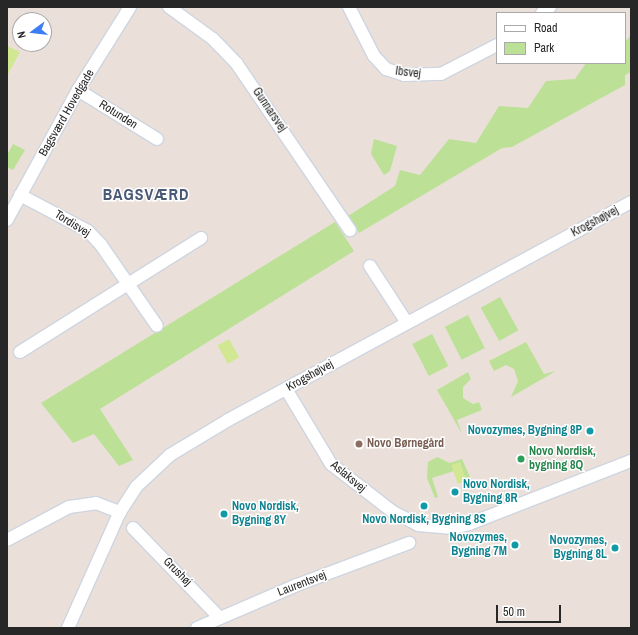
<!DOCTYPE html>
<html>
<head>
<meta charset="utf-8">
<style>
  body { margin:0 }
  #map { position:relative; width:638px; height:635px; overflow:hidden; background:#eae0d9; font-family:"Archivo Narrow",sans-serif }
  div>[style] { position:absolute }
  .green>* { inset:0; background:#bce096; transform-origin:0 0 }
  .pitch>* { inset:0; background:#d1e791; transform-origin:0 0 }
  .roads { filter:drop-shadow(1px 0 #ced5e0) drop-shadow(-1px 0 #ced5e0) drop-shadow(0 1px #ced5e0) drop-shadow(0 -1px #ced5e0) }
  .minor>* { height:12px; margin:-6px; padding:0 6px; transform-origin:6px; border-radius:6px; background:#fff }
  .dots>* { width:11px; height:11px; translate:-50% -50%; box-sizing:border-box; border:2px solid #fff; border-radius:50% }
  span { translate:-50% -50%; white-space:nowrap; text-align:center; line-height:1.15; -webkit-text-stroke:3px #fff; paint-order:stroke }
  .street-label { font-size:12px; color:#272727 }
  .culture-label { font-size:12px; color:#0d838f; font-weight:700 }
  .right { translate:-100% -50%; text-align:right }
  .left { translate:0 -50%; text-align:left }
  .education-label { font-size:12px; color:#785e54; font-weight:700 }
  .leisure-label { font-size:12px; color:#27864d; font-weight:700 }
  .district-label { font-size:16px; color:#495976; font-weight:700; letter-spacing:1px }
  .frame { position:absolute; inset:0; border:8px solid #272727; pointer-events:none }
  .legend { position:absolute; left:496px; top:12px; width:130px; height:52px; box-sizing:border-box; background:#fff; border:1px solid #a9a9a9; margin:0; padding:5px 7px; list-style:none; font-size:12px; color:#272727 }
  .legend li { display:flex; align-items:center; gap:8px; height:20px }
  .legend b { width:20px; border:1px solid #a9a9a9 }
  .north { position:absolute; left:12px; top:12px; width:40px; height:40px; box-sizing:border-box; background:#fff; border:1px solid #a9a9a9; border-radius:50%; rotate:255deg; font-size:11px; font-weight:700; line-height:16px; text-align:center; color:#272727 }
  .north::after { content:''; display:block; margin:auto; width:14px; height:18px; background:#3b7df5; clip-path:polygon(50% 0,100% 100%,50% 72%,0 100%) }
  .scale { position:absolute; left:496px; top:605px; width:65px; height:18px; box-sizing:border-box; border:2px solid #272727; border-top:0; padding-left:5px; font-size:12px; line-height:14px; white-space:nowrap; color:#272727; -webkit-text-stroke:3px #fff; paint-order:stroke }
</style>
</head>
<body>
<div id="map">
  <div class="green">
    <div style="clip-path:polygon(631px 35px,631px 72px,625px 75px,625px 85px,512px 147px,502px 148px,359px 233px,348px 216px,395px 186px,400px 170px,420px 175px,449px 139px,476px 143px,499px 106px,528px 108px,546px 81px,575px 79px,586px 63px,625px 63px,625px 42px)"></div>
    <div style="clip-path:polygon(374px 139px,397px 146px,390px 171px,384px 175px,371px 154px)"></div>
    <div style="clip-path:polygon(13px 144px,25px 150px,13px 170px,7px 167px,7px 155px)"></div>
    <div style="clip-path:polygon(335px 222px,354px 251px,100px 409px,133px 460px,119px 466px,94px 434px,73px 443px,41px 403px)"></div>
    <div style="left:500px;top:297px;width:38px;height:22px;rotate:61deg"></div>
    <div style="left:468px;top:315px;width:37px;height:26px;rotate:63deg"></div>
    <div style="left:432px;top:334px;width:36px;height:22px;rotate:63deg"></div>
    <div style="clip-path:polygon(526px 342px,544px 374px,556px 371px,511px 397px,518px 381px,514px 369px,506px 365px,494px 371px,489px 361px)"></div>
    <div style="clip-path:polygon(468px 372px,471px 379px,463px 387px,463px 398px,473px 404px,479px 402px,482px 410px,457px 420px,462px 434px,437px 390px)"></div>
    <div style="clip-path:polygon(437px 457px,450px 463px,462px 459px,471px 479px,466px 481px,460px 463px,452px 465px,454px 471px,432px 478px,438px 497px,435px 498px,427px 478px,428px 462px)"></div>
  </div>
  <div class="pitch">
    <div style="clip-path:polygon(7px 46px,20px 52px,7px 76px)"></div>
    <div style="left:229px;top:339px;width:21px;height:13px;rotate:61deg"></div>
    <div style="left:460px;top:462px;width:20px;height:9px;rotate:72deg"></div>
  </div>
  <div class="roads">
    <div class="minor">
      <div style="left:169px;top:7px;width:54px;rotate:36deg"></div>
      <div style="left:213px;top:39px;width:35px;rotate:46deg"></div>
      <div style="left:237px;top:64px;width:201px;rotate:55.8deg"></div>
      <div style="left:349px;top:7px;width:55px;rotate:63deg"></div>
      <div style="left:374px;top:56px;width:18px;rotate:47deg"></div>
      <div style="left:386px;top:69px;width:19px;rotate:18deg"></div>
      <div style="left:404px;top:75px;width:37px;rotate:-2deg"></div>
      <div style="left:441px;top:74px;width:63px;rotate:-27.4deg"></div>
      <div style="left:542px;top:13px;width:10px;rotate:-37deg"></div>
      <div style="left:78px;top:90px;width:93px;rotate:31.8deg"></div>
      <div style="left:20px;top:195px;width:77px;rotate:27.9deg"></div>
      <div style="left:88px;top:231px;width:19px;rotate:47deg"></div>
      <div style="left:101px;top:245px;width:98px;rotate:55.3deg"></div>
      <div style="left:7px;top:220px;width:148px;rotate:-61.4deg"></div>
      <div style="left:78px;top:90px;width:98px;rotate:-57.9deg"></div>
      <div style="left:370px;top:266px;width:68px;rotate:57deg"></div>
      <div style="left:20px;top:352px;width:214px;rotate:-32.2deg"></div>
      <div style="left:286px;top:389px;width:87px;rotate:59deg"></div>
      <div style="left:331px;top:464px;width:78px;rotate:37.7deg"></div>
      <div style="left:393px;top:512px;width:28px;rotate:27deg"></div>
      <div style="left:418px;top:525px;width:35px;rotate:5deg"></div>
      <div style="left:453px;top:528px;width:16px;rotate:-14deg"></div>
      <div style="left:469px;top:524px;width:174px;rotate:-21.3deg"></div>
      <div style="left:133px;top:528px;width:125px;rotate:46deg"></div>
      <div style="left:7px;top:540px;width:70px;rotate:-28deg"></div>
      <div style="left:69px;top:507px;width:27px;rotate:-8deg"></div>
      <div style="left:96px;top:503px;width:26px;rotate:21deg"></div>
      <div style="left:68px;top:628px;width:127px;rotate:-65.9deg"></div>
      <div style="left:120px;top:512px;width:30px;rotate:-57deg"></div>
      <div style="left:136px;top:487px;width:47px;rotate:-43.3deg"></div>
      <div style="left:170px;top:455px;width:68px;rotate:-31.1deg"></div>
      <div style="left:228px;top:420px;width:458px;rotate:-28.4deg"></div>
      <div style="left:197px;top:628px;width:109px;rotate:-23.3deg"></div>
      <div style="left:297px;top:585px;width:120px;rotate:-20.6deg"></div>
    </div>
  </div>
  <div class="dots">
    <div style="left:590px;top:431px;background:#0f9aa8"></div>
    <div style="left:359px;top:444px;background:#8d6e63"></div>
    <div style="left:521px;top:459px;background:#2e9e5b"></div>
    <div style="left:455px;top:492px;background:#0f9aa8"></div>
    <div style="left:424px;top:506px;background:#0f9aa8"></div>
    <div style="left:224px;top:514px;background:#0f9aa8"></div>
    <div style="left:515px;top:545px;background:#0f9aa8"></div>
    <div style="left:615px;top:548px;background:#0f9aa8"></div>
  </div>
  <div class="street-label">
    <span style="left:408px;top:73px;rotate:7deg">Ibsvej</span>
    <span style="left:269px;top:110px;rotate:56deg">Gunnarsvej</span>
    <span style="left:67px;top:113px;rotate:-60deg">Bagsværd Hovedgade</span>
    <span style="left:118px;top:115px;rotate:32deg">Rotunden</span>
    <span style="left:595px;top:222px;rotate:-28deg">Krogshøjvej</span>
    <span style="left:72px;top:224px;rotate:32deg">Tordisvej</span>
    <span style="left:310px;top:376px;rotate:-29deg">Krogshøjvej</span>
    <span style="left:348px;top:477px;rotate:40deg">Aslaksvej</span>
    <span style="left:177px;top:572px;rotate:45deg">Grushøj</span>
    <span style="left:302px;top:584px;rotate:-21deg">Laurentsvej</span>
  </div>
  <div class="culture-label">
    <span class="right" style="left:582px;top:431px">Novozymes, Bygning 8P</span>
    <span class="left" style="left:463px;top:492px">Novo Nordisk,<br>Bygning 8R</span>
    <span class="left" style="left:232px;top:514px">Novo Nordisk,<br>Bygning 8Y</span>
    <span style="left:424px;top:520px">Novo Nordisk, Bygning 8S</span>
    <span class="right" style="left:507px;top:545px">Novozymes,<br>Bygning 7M</span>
    <span class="right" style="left:607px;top:548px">Novozymes,<br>Bygning 8L</span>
  </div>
  <div class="education-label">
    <span class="left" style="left:367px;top:444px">Novo Børnegård</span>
  </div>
  <div class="leisure-label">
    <span class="left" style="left:529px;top:459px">Novo Nordisk,<br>bygning 8Q</span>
  </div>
  <div class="district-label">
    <span style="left:146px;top:194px">BAGSVÆRD</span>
  </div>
  <div class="frame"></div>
  <ul class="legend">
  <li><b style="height:5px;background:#fff"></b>Road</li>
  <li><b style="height:11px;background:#bce096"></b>Park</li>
  </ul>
  <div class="north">N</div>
  <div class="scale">50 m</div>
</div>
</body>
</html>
